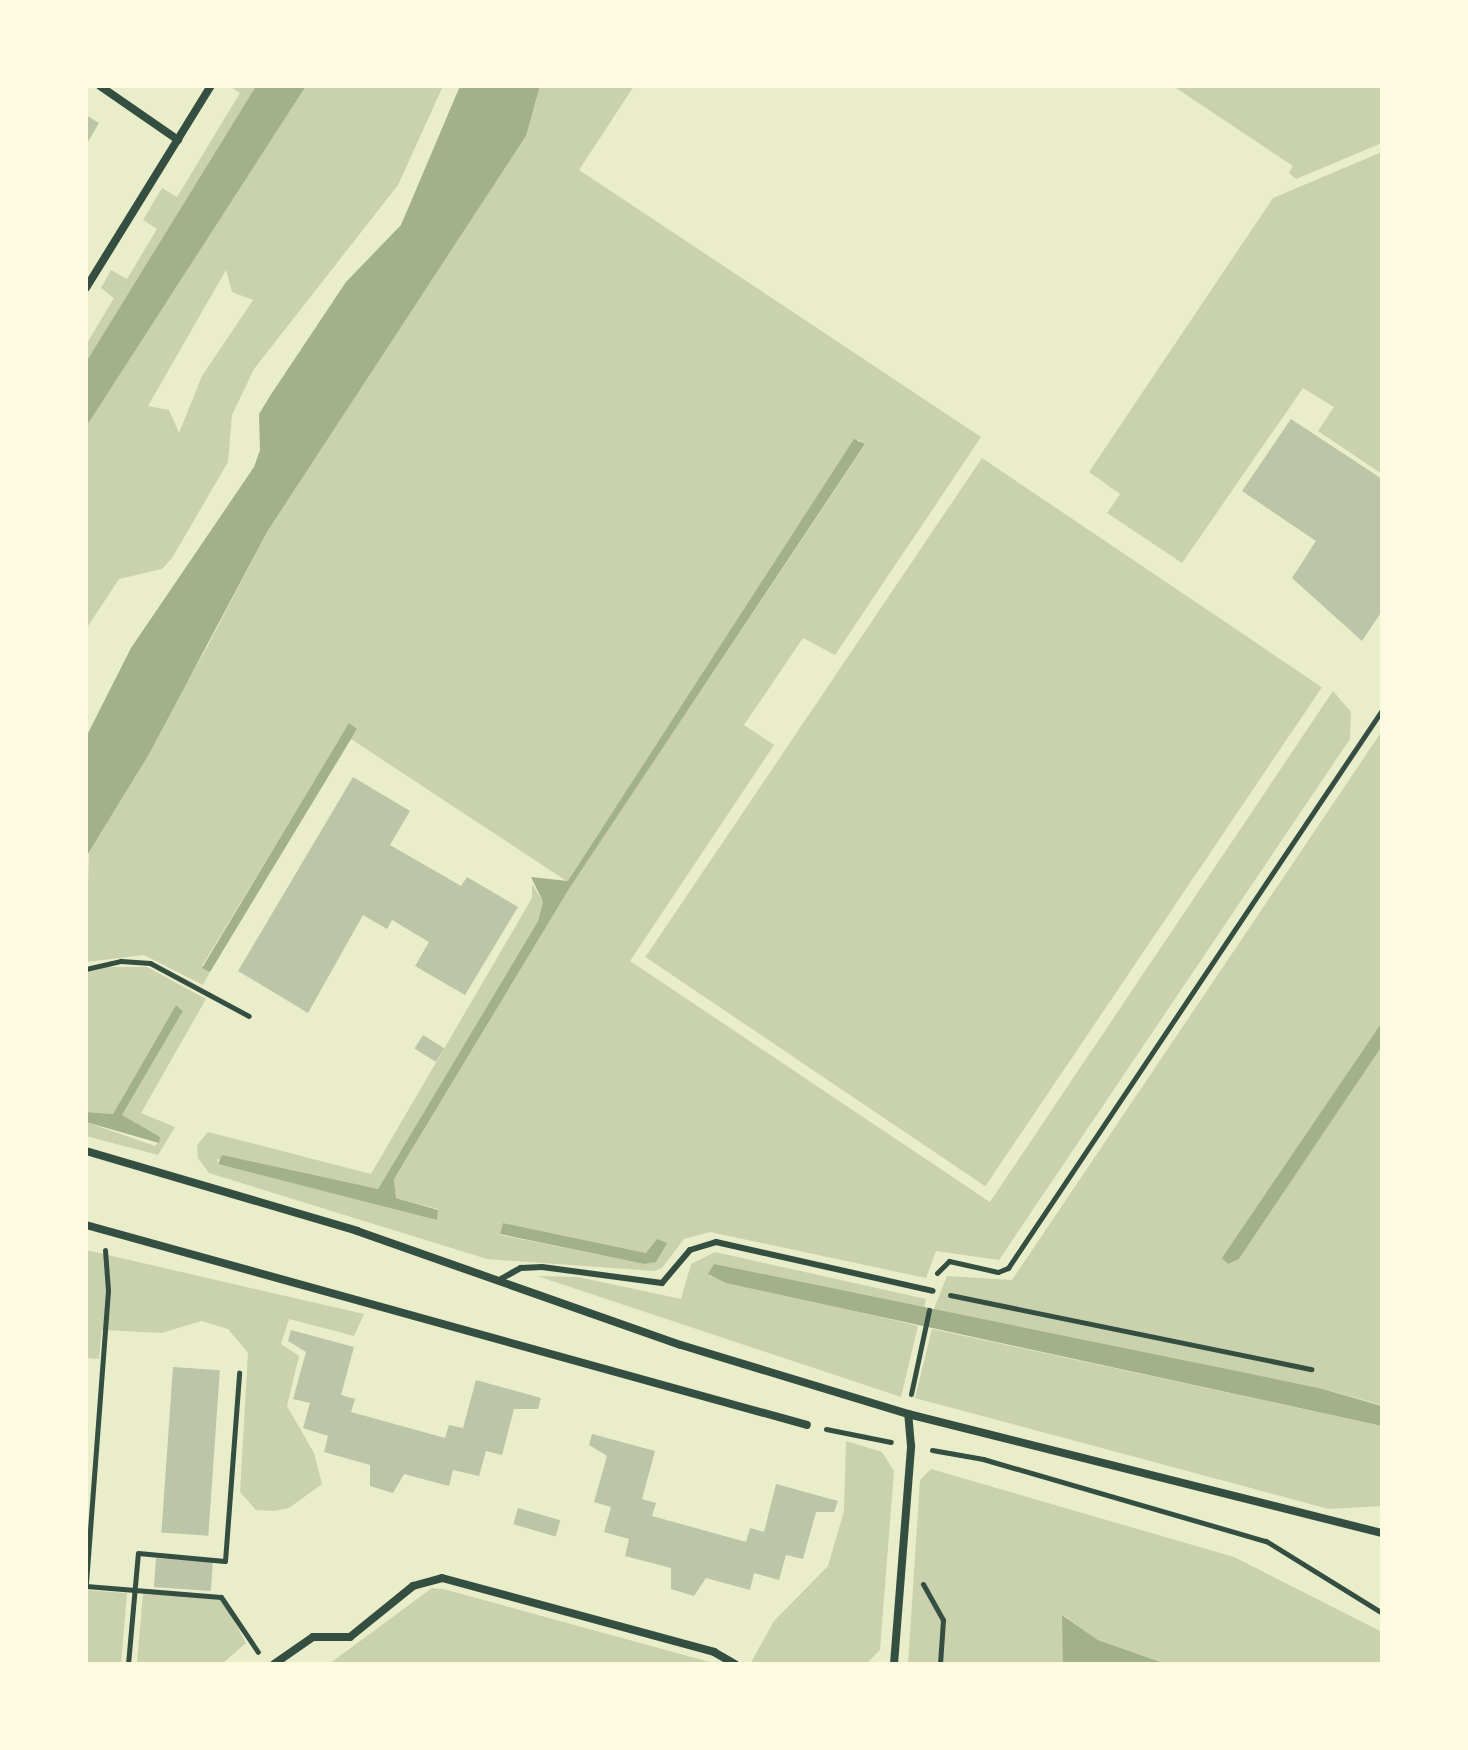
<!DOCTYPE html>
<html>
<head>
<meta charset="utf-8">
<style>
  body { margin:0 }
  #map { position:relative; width:1468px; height:1750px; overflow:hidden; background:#e9edc9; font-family:"Public Sans",sans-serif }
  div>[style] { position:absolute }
  .green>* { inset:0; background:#cad2ad; transform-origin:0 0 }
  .water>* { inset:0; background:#a3b18a }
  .building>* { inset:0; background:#bcc5a7; transform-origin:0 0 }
  .path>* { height:5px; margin:-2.5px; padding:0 2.5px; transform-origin:2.5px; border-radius:2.5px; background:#344e41 }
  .service>* { height:6px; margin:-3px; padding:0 3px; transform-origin:3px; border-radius:3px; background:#344e41 }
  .minor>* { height:8px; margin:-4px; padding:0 4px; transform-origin:4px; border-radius:4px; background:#344e41 }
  span { translate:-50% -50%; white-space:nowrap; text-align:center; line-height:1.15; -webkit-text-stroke:8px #fefae0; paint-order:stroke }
  .frame { position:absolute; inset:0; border:88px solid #fefae0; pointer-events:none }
</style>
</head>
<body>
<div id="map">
  <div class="green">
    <div style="clip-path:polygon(229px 86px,256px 86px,86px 362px,86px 345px,114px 298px,101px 288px,111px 270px,127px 279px,157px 229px,143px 220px,162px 188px,177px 197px,240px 93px)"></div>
    <div style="clip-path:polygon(evenodd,306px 86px,443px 86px,398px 185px,254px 369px,232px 415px,228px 462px,172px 558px,162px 569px,119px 579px,86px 629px,86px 427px,306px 86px,226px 270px,232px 292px,253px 300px,202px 376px,179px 433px,169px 410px,148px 406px,226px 270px)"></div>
    <div style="clip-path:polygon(evenodd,540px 86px,634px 86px,579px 170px,981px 437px,835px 655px,803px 638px,744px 725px,774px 745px,630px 961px,990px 1202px,1333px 691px,1351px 712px,1350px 739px,999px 1260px,936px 1251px,926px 1278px,710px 1232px,684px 1239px,662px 1268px,654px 1271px,487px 1259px,209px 1173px,198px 1158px,197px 1145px,208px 1132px,371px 1174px,532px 898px,532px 884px,543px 902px,538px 921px,378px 1189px,217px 1159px,218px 1164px,437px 1219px,438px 1209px,396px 1198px,394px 1179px,569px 889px,865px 445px,858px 439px,568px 882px,351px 739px,357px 729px,349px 724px,202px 966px,210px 972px,203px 985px,144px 955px,86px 962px,89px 849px,205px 651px,267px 532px,526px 136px,540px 86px,503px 1223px,646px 1253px,644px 1264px,500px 1235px,503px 1223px)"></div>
    <div style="clip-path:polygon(1173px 86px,1382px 86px,1382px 143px,1296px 179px,1289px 173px,1293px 166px)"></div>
    <div style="clip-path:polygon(1382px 152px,1382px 474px,1318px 431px,1334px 407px,1303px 388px,1182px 563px,1107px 513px,1120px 494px,1089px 472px,1273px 198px)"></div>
    <div style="left:982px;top:458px;width:410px;height:602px;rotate:34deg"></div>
    <div style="clip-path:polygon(1382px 731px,1382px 1022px,1223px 1258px,1239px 1259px,1382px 1046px,1382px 1405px,1319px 1388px,933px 1311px,947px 1276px,1012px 1280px)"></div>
    <div style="clip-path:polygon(108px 967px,147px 967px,206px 999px,141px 1113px,175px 1127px,158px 1155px,86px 1136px,86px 1122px,155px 1146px,160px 1140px,122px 1115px,183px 1011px,176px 1005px,113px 1114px,86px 1112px,86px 973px)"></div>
    <div style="clip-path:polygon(86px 1250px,364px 1314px,354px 1336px,289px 1319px,281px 1344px,299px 1356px,287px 1406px,314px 1453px,322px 1484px,289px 1508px,273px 1511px,256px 1510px,240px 1492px,248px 1353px,228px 1329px,201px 1321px,162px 1333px,102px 1330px,99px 1359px,86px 1358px)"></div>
    <div style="clip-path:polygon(715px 1252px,926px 1299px,924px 1309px,714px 1264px,710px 1276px,918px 1326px,901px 1397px,537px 1276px,578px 1277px,681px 1299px,691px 1264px)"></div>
    <div style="clip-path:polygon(932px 1329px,1382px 1426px,1382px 1506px,1329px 1509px,915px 1398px)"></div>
    <div style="clip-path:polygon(846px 1441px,882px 1452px,894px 1471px,880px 1650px,866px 1664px,750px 1664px,774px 1621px,828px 1566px,844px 1511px)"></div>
    <div style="clip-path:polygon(931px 1469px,1234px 1557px,1382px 1632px,1382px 1664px,1166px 1664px,1098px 1640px,1063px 1615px,1063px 1664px,908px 1664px,920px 1480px)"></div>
    <div style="clip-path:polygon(432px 1588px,443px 1589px,717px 1664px,329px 1664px)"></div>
    <div style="clip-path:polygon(86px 1590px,127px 1593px,121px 1664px,86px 1664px)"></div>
    <div style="clip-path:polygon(143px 1593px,223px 1600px,246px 1643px,222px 1664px,137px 1664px)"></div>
  </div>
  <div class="water">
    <div style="clip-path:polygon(256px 86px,306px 86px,86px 427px,86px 362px)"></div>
    <div style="clip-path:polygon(460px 86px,540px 86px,526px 136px,267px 532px,149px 754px,86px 857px,86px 737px,131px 648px,254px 467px,260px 450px,259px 414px,270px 396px,346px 282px,401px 225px)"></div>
    <div style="clip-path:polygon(854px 439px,865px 444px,569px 889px,394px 1179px,396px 1198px,438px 1210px,437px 1220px,218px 1164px,222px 1155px,378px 1189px,538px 921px,543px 902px,531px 877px,568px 881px)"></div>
    <div style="clip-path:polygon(349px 723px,357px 729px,351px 739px,210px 972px,202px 968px)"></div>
    <div style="clip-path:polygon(176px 1005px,183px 1011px,122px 1115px,160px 1137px,159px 1143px,86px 1122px,86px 1112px,113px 1114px)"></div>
    <div style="clip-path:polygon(1382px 1022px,1382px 1046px,1239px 1259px,1228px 1264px,1222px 1258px)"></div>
    <div style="clip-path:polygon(503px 1223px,646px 1253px,657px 1239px,667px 1243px,656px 1262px,644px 1264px,500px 1234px)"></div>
    <div style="clip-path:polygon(714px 1264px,1319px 1388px,1382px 1406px,1382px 1426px,726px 1283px,708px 1274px)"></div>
    <div style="clip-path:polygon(1062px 1615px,1098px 1640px,1166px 1664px,1063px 1664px)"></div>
  </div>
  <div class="building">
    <div style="clip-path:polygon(86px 115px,99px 123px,86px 145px)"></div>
    <div style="clip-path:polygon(1291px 419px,1382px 479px,1382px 611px,1362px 641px,1292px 578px,1316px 541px,1242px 491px)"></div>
    <div style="clip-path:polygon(353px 777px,410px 811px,390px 845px,461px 886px,467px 877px,518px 907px,465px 995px,415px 966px,429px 942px,392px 920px,387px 929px,363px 915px,308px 1013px,238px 971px)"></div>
    <div style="left:423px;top:1035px;width:25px;height:16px;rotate:32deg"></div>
    <div style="clip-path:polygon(291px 1330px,354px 1347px,341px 1395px,355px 1399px,351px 1412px,445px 1438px,449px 1425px,463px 1428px,476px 1380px,541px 1398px,538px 1409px,514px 1409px,502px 1455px,486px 1451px,479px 1476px,453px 1470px,449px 1486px,404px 1474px,393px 1493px,370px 1486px,370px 1465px,324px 1452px,328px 1436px,303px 1428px,310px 1403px,293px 1399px,306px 1352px,288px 1341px)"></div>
    <div style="left:173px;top:1367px;width:47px;height:166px;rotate:4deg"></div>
    <div style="clip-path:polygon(592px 1434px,655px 1451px,642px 1499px,656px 1503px,652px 1516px,746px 1542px,750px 1528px,764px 1532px,776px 1484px,838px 1501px,834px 1512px,816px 1512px,803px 1559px,786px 1555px,779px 1580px,754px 1573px,750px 1590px,706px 1578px,694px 1596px,671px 1589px,671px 1568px,625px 1556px,629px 1539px,604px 1532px,611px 1507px,594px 1502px,607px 1456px,589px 1445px)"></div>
    <div style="left:518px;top:1508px;width:44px;height:17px;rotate:16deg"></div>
    <div style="left:156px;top:1558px;width:57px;height:29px;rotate:4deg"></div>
  </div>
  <div class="path">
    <div style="left:86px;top:969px;width:36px;rotate:-13deg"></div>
    <div style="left:121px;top:961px;width:29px;rotate:4deg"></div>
    <div style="left:150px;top:963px;width:112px;rotate:28.2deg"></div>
    <div style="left:937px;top:1273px;width:17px;rotate:-45deg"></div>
    <div style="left:949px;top:1261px;width:50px;rotate:12.7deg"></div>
    <div style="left:998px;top:1272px;width:11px;rotate:-22deg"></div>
    <div style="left:1008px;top:1268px;width:672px;rotate:-56.17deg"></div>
    <div style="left:950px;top:1295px;width:369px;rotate:11.6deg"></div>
    <div style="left:911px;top:1394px;width:86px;rotate:-77.9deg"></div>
    <div style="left:826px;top:1429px;width:66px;rotate:11.3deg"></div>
    <div style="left:932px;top:1450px;width:52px;rotate:10deg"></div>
    <div style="left:983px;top:1459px;width:295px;rotate:16.2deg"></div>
    <div style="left:1266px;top:1541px;width:137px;rotate:31.8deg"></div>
    <div style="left:86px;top:1583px;width:294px;rotate:-85.7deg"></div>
    <div style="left:108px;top:1290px;width:40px;rotate:-94.3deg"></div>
    <div style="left:923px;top:1584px;width:41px;rotate:60.9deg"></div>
    <div style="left:943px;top:1620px;width:44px;rotate:93.9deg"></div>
    <div style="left:86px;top:1586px;width:135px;rotate:4.7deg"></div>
    <div style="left:221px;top:1597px;width:66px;rotate:56.1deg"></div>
    <div style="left:128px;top:1664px;width:111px;rotate:-84.9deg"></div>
    <div style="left:138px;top:1553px;width:87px;rotate:5.3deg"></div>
    <div style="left:225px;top:1561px;width:189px;rotate:-85.7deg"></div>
  </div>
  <div class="service">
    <div style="left:499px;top:1280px;width:25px;rotate:-29deg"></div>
    <div style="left:521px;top:1268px;width:21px;rotate:-3deg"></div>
    <div style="left:542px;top:1267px;width:121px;rotate:7.6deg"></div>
    <div style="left:662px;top:1283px;width:43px;rotate:-49.7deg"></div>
    <div style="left:690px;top:1250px;width:27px;rotate:-17deg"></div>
    <div style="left:716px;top:1242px;width:222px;rotate:12.7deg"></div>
  </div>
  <div class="minor">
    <div style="left:100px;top:86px;width:95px;rotate:34.7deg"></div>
    <div style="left:86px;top:288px;width:238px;rotate:-58.3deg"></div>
    <div style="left:86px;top:1151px;width:283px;rotate:16.4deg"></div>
    <div style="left:357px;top:1231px;width:343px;rotate:19.4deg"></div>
    <div style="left:681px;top:1345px;width:237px;rotate:16.9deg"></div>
    <div style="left:908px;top:1414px;width:489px;rotate:14.1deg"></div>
    <div style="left:86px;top:1225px;width:748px;rotate:15.5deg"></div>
    <div style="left:274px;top:1664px;width:47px;rotate:-34.7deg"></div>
    <div style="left:313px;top:1637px;width:37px"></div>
    <div style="left:350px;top:1637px;width:81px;rotate:-39deg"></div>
    <div style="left:413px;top:1586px;width:30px;rotate:-15deg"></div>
    <div style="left:442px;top:1578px;width:282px;rotate:15.2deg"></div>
    <div style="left:714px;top:1652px;width:24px;rotate:30deg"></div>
    <div style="left:894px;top:1664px;width:219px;rotate:-85.5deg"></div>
    <div style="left:911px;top:1446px;width:32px;rotate:-95deg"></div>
  </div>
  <div class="frame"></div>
</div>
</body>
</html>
